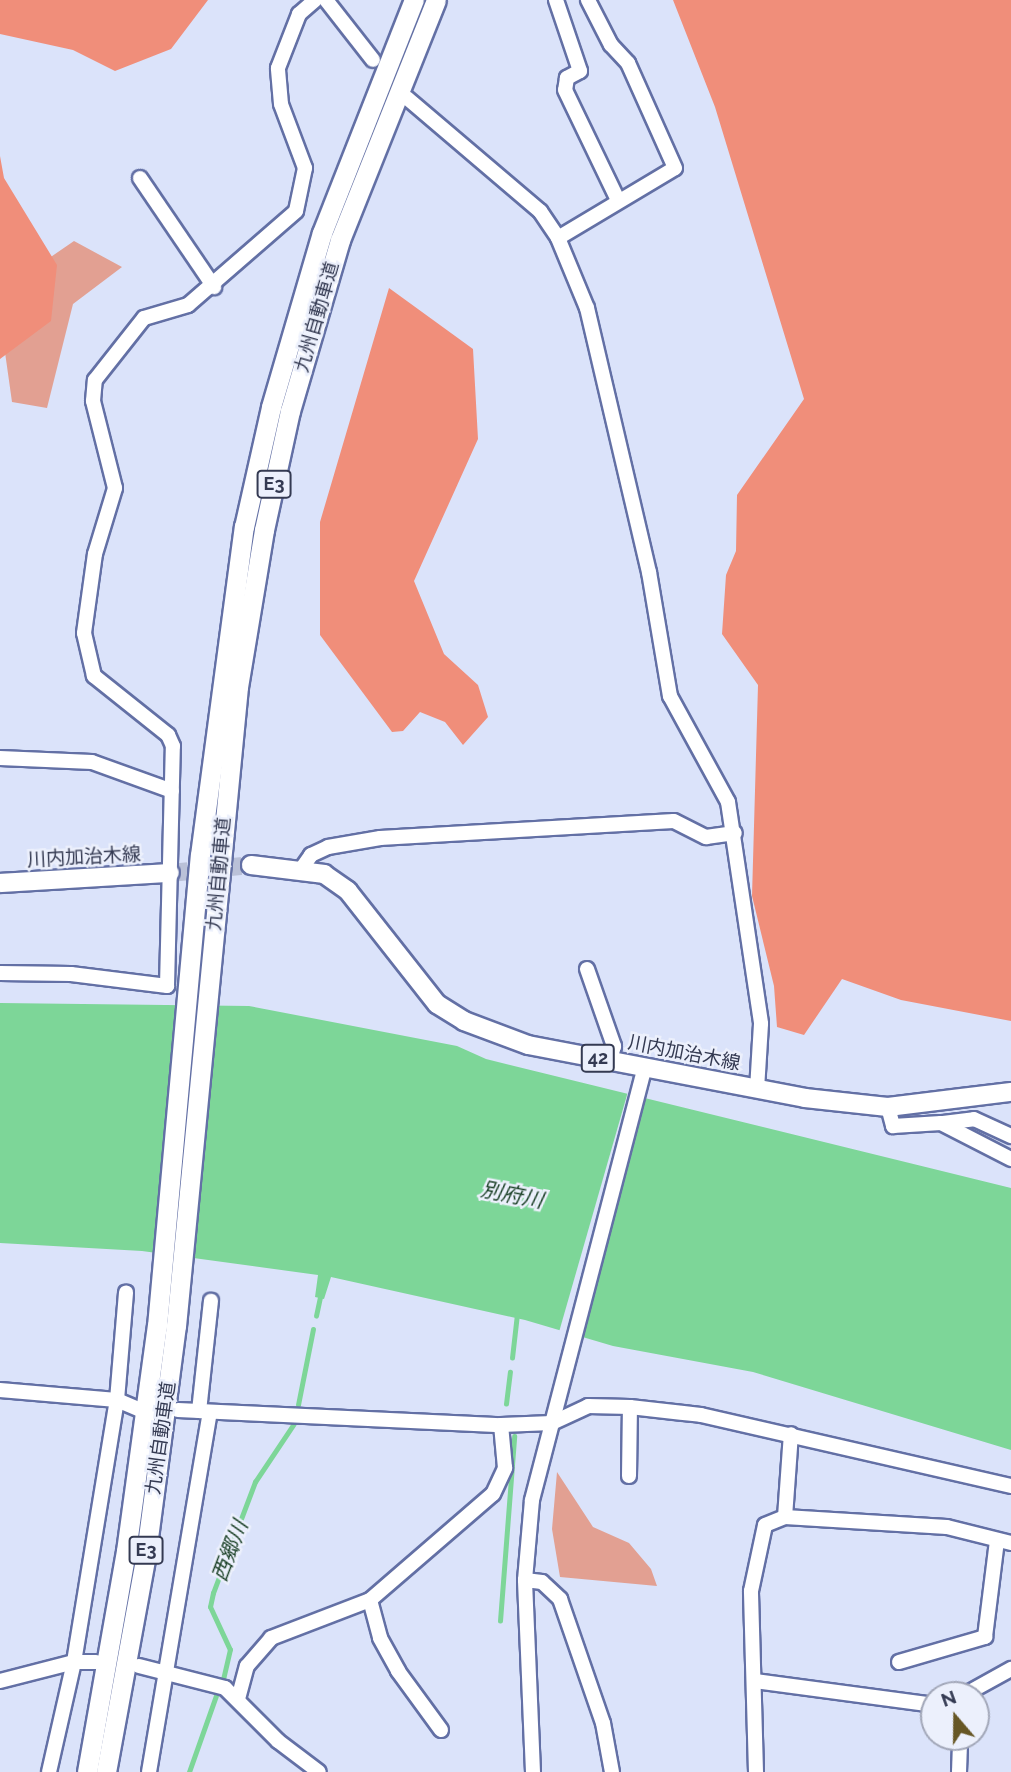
<!DOCTYPE html>
<html>
<head>
<meta charset="utf-8">
<style>
  body { margin:0 }
  #map { position:relative; width:1011px; height:1772px; overflow:hidden; background:#dbe3fa; font-family:Raleway,"Noto Sans JP",sans-serif }
  div>[style] { position:absolute }
  .green>* { inset:0; background:#e2a092 }
  .forest>* { inset:0; background:#f08e7a }
  .water>* { inset:0; background:#7dd698 }
  .pier>* { inset:0; background:#dbe3fa; transform-origin:0 0 }
  .stream>* { height:4.5px; margin:-2.25px; padding:0 2.25px; transform-origin:2.25px; border-radius:2.25px; background:#7dd698 }
  .major-tunnel>* { height:18px; margin-top:-9px; transform-origin:0; background:repeating-linear-gradient(90deg,#bac1d8 0 18px,transparent 0 27px) }
  .roads { filter:drop-shadow(2px 0 #6370a5) drop-shadow(-2px 0 #6370a5) drop-shadow(0 2px #6370a5) drop-shadow(0 -2px #6370a5) }
  .minor>* { height:14px; margin:-7px; padding:0 7px; transform-origin:7px; border-radius:7px; background:#fff }
  .major>* { height:18px; margin:-9px; padding:0 9px; transform-origin:9px; border-radius:9px; background:#fff }
  .highway>* { height:19px; margin:-9.5px; padding:0 9.5px; transform-origin:9.5px; border-radius:9.5px; background:#fff }
  span { translate:-50% -50%; white-space:nowrap; text-align:center; line-height:1.15; -webkit-text-stroke:5px #ecf0fc; paint-order:stroke }
  .shield-label span { padding:2px 5px; background:#ecf0fc; border:2px solid; border-radius:5px; -webkit-text-stroke-width:0 }
  .shield-label { font-size:18px; color:#343a52; font-weight:700 }
  .street-label { font-size:19px; color:#343a52 }
  .water-label { font-size:21px; color:#1d4229; font-style:italic }
  .north { position:absolute; left:920px; top:1681px; width:70px; height:70px; box-sizing:border-box; background:#ecf0fc; border:2px solid #a2a7b8; border-radius:50%; rotate:340deg; font-size:19px; font-weight:700; line-height:28px; text-align:center; color:#343a52 }
  .north::after { content:''; display:block; margin:auto; width:24px; height:32px; background:#675725; clip-path:polygon(50% 0,100% 100%,50% 72%,0 100%) }
</style>
</head>
<body>
<div id="map">
  <div class="green">
    <div style="clip-path:polygon(74px 241px,122px 267px,73px 304px,47px 408px,12px 402px,1px 324px,10px 285px)"></div>
    <div style="clip-path:polygon(557px 1472px,593px 1527px,629px 1543px,651px 1569px,657px 1586px,560px 1577px,552px 1529px)"></div>
  </div>
  <div class="forest">
    <div style="clip-path:polygon(0 0,208px 0,171px 49px,115px 71px,73px 50px,0 34px)"></div>
    <div style="clip-path:polygon(1011px 0,1011px 1021px,901px 1000px,842px 979px,804px 1035px,777px 1027px,774px 986px,752px 896px,758px 685px,722px 634px,726px 575px,736px 551px,737px 495px,804px 399px,715px 107px,673px 0)"></div>
    <div style="clip-path:polygon(0 156px,4px 178px,57px 265px,51px 321px,0 359px)"></div>
    <div style="clip-path:polygon(389px 288px,473px 349px,478px 439px,414px 581px,444px 654px,478px 685px,488px 717px,463px 745px,445px 722px,420px 712px,403px 731px,392px 732px,320px 635px,320px 522px)"></div>
  </div>
  <div class="water">
    <div style="clip-path:polygon(0 1003px,249px 1006px,457px 1046px,486px 1059px,1011px 1188px,1011px 1450px,753px 1372px,613px 1346px,525px 1320px,331px 1277px,324px 1299px,315px 1297px,318px 1275px,142px 1251px,0 1243px)"></div>
  </div>
  <div class="pier">
    <div style="left:629px;top:1088px;width:19px;height:256px;rotate:16deg"></div>
  </div>
  <div class="stream">
    <div style="left:316px;top:1316px;width:25px;rotate:-78deg"></div>
    <div style="left:512px;top:1358px;width:44px;rotate:-83.5deg"></div>
    <div style="left:506px;top:1404px;width:32px;rotate:-83deg"></div>
    <div style="left:298px;top:1405px;width:77px;rotate:-78.8deg"></div>
    <div style="left:500px;top:1621px;width:185px;rotate:-85.6deg"></div>
    <div style="left:222px;top:1684px;width:35px;rotate:-77deg"></div>
    <div style="left:230px;top:1650px;width:47px;rotate:-114.9deg"></div>
    <div style="left:210px;top:1607px;width:14px;rotate:-78deg"></div>
    <div style="left:213px;top:1593px;width:119px;rotate:-69.3deg"></div>
    <div style="left:255px;top:1482px;width:69px;rotate:-56.3deg"></div>
    <div style="left:189px;top:1772px;width:84px;rotate:-70.5deg"></div>
  </div>
  <div class="major-tunnel">
    <div style="left:170px;top:873px;width:81px;rotate:-5.6deg"></div>
  </div>
  <div class="roads">
    <div class="minor">
      <div style="left:326px;top:0;width:76px;rotate:51.9deg"></div>
      <div style="left:556px;top:0;width:75px;rotate:71.3deg"></div>
      <div style="left:580px;top:71px;width:15px;rotate:152deg"></div>
      <div style="left:567px;top:78px;width:12px;rotate:99deg"></div>
      <div style="left:565px;top:90px;width:120px;rotate:64.3deg"></div>
      <div style="left:407px;top:98px;width:175px;rotate:40.4deg"></div>
      <div style="left:540px;top:211px;width:32px;rotate:56deg"></div>
      <div style="left:558px;top:238px;width:76px;rotate:67.5deg"></div>
      <div style="left:587px;top:308px;width:271px;rotate:76.8deg"></div>
      <div style="left:649px;top:572px;width:126px;rotate:80.4deg"></div>
      <div style="left:670px;top:696px;width:121px;rotate:61.3deg"></div>
      <div style="left:728px;top:802px;width:224px;rotate:81.5deg"></div>
      <div style="left:761px;top:1024px;width:65px;rotate:93.5deg"></div>
      <div style="left:140px;top:178px;width:132px;rotate:55.8deg"></div>
      <div style="left:558px;top:238px;width:136px;rotate:-30.9deg"></div>
      <div style="left:675px;top:168px;width:115px;rotate:-114.1deg"></div>
      <div style="left:628px;top:63px;width:25px;rotate:-133deg"></div>
      <div style="left:611px;top:45px;width:51px;rotate:-117.1deg"></div>
      <div style="left:0;top:758px;width:92px;rotate:2.5deg"></div>
      <div style="left:92px;top:762px;width:85px;rotate:19.9deg"></div>
      <div style="left:302px;top:868px;width:16px;rotate:-55deg"></div>
      <div style="left:311px;top:855px;width:19px;rotate:-25deg"></div>
      <div style="left:328px;top:847px;width:53px;rotate:-9.8deg"></div>
      <div style="left:380px;top:838px;width:294px;rotate:-3.3deg"></div>
      <div style="left:674px;top:821px;width:36px;rotate:27deg"></div>
      <div style="left:706px;top:837px;width:29px;rotate:-8deg"></div>
      <div style="left:587px;top:969px;width:82px;rotate:70.7deg"></div>
      <div style="left:614px;top:1046px;width:15px;rotate:106deg"></div>
      <div style="left:0;top:973px;width:71px;rotate:0.8deg"></div>
      <div style="left:71px;top:974px;width:97px;rotate:7.1deg"></div>
      <div style="left:167px;top:986px;width:240px;rotate:-88.6deg"></div>
      <div style="left:173px;top:746px;width:12px;rotate:-114deg"></div>
      <div style="left:168px;top:735px;width:95px;rotate:-141.4deg"></div>
      <div style="left:94px;top:676px;width:44px;rotate:-103.1deg"></div>
      <div style="left:84px;top:633px;width:80px;rotate:-82.1deg"></div>
      <div style="left:95px;top:554px;width:69px;rotate:-73.1deg"></div>
      <div style="left:115px;top:488px;width:90px;rotate:-104.2deg"></div>
      <div style="left:93px;top:401px;width:21px;rotate:-85deg"></div>
      <div style="left:95px;top:380px;width:79px;rotate:-51.7deg"></div>
      <div style="left:144px;top:318px;width:46px;rotate:-16.5deg"></div>
      <div style="left:188px;top:305px;width:143px;rotate:-41deg"></div>
      <div style="left:296px;top:211px;width:44px;rotate:-78.2deg"></div>
      <div style="left:305px;top:168px;width:68px;rotate:-110.6deg"></div>
      <div style="left:281px;top:104px;width:36px;rotate:-95deg"></div>
      <div style="left:278px;top:68px;width:58px;rotate:-68.7deg"></div>
      <div style="left:299px;top:14px;width:21px;rotate:-41deg"></div>
      <div style="left:888px;top:1107px;width:20px;rotate:75deg"></div>
      <div style="left:893px;top:1126px;width:48px;rotate:-3.6deg"></div>
      <div style="left:941px;top:1123px;width:79px;rotate:27.2deg"></div>
      <div style="left:943px;top:1123px;width:31px;rotate:-7deg"></div>
      <div style="left:974px;top:1119px;width:41px;rotate:24.7deg"></div>
      <div style="left:0;top:1390px;width:117px;rotate:4.9deg"></div>
      <div style="left:117px;top:1400px;width:23px;rotate:23deg"></div>
      <div style="left:178px;top:1410px;width:323px;rotate:2.7deg"></div>
      <div style="left:501px;top:1425px;width:51px;rotate:-2.2deg"></div>
      <div style="left:552px;top:1423px;width:40px;rotate:-25deg"></div>
      <div style="left:588px;top:1406px;width:42px;rotate:1.4deg"></div>
      <div style="left:630px;top:1407px;width:71px;rotate:6.4deg"></div>
      <div style="left:701px;top:1415px;width:318px;rotate:12.9deg"></div>
      <div style="left:199px;top:1411px;width:111px;rotate:-83.8deg"></div>
      <div style="left:629px;top:1476px;width:69px;rotate:-89.2deg"></div>
      <div style="left:785px;top:1517px;width:83px;rotate:-85.9deg"></div>
      <div style="left:525px;top:1580px;width:17px;rotate:7deg"></div>
      <div style="left:542px;top:1582px;width:25px;rotate:43deg"></div>
      <div style="left:560px;top:1599px;width:131px;rotate:70.9deg"></div>
      <div style="left:603px;top:1723px;width:50px;rotate:79.6deg"></div>
      <div style="left:370px;top:1600px;width:39px;rotate:75deg"></div>
      <div style="left:380px;top:1638px;width:38px;rotate:61deg"></div>
      <div style="left:398px;top:1671px;width:73px;rotate:53.9deg"></div>
      <div style="left:899px;top:1662px;width:90px;rotate:-16.2deg"></div>
      <div style="left:985px;top:1637px;width:97px;rotate:-82.9deg"></div>
      <div style="left:139px;top:1666px;width:89px;rotate:14.3deg"></div>
      <div style="left:225px;top:1688px;width:75px;rotate:45deg"></div>
      <div style="left:278px;top:1741px;width:51px;rotate:37.1deg"></div>
      <div style="left:0;top:1681px;width:76px;rotate:-14.4deg"></div>
      <div style="left:74px;top:1662px;width:22px"></div>
      <div style="left:755px;top:1681px;width:181px;rotate:7.6deg"></div>
      <div style="left:964px;top:1695px;width:54px;rotate:-29deg"></div>
      <div style="left:238px;top:1699px;width:34px;rotate:-75deg"></div>
      <div style="left:247px;top:1666px;width:37px;rotate:-49deg"></div>
      <div style="left:271px;top:1638px;width:106px;rotate:-21deg"></div>
      <div style="left:370px;top:1600px;width:162px;rotate:-40.8deg"></div>
      <div style="left:493px;top:1494px;width:29px;rotate:-65deg"></div>
      <div style="left:505px;top:1468px;width:43px;rotate:-95.3deg"></div>
      <div style="left:49px;top:1772px;width:113px;rotate:-77.2deg"></div>
      <div style="left:74px;top:1662px;width:266px;rotate:-80.7deg"></div>
      <div style="left:117px;top:1400px;width:108px;rotate:-85.2deg"></div>
      <div style="left:149px;top:1772px;width:365px;rotate:-80.4deg"></div>
      <div style="left:533px;top:1772px;width:192px;rotate:-92.4deg"></div>
      <div style="left:525px;top:1580px;width:80px;rotate:-85deg"></div>
      <div style="left:532px;top:1500px;width:448px;rotate:-75.4deg"></div>
      <div style="left:756px;top:1772px;width:181px;rotate:-91.6deg"></div>
      <div style="left:751px;top:1591px;width:67px;rotate:-78deg"></div>
      <div style="left:765px;top:1525px;width:22px;rotate:-22deg"></div>
      <div style="left:785px;top:1517px;width:162px;rotate:3.5deg"></div>
      <div style="left:947px;top:1527px;width:66px;rotate:14deg"></div>
      <div style="left:959px;top:1772px;width:35px;rotate:-88deg"></div>
    </div>
    <div class="major">
      <div style="left:251px;top:865px;width:74px;rotate:7deg"></div>
      <div style="left:324px;top:874px;width:29px;rotate:35deg"></div>
      <div style="left:348px;top:891px;width:144px;rotate:51.8deg"></div>
      <div style="left:437px;top:1004px;width:32px;rotate:32deg"></div>
      <div style="left:464px;top:1021px;width:68px;rotate:20.6deg"></div>
      <div style="left:528px;top:1045px;width:282px;rotate:10.8deg"></div>
      <div style="left:805px;top:1098px;width:83px;rotate:6.2deg"></div>
      <div style="left:888px;top:1107px;width:124px;rotate:-7deg"></div>
      <div style="left:0;top:883px;width:170px;rotate:-3.4deg"></div>
    </div>
    <div class="highway">
      <div style="left:87px;top:1772px;width:224px;rotate:-80deg"></div>
      <div style="left:126px;top:1551px;width:227px;rotate:-82.2deg"></div>
      <div style="left:157px;top:1326px;width:473px;rotate:-84.8deg"></div>
      <div style="left:200px;top:855px;width:331px;rotate:-82.4deg"></div>
      <div style="left:244px;top:527px;width:123px;rotate:-77.3deg"></div>
      <div style="left:271px;top:407px;width:181px;rotate:-73.7deg"></div>
      <div style="left:322px;top:233px;width:251px;rotate:-68.5deg"></div>
      <div style="left:106px;top:1772px;width:223px;rotate:-79.6deg"></div>
      <div style="left:146px;top:1553px;width:229px;rotate:-82.5deg"></div>
      <div style="left:176px;top:1326px;width:642px;rotate:-84.46deg"></div>
      <div style="left:238px;top:687px;width:159px;rotate:-80.6deg"></div>
      <div style="left:264px;top:530px;width:122px;rotate:-77.7deg"></div>
      <div style="left:290px;top:411px;width:178px;rotate:-73.7deg"></div>
      <div style="left:340px;top:240px;width:258px;rotate:-68.2deg"></div>
    </div>
  </div>
  <div class="shield-label">
    <span style="left:274px;top:484px">E3</span>
    <span style="left:598px;top:1058px">42</span>
    <span style="left:146px;top:1550px">E3</span>
  </div>
  <div class="street-label">
    <span style="left:317px;top:317px;rotate:-74deg">九州自動車道</span>
    <span style="left:84px;top:857px;rotate:-3deg">川内加治木線</span>
    <span style="left:219px;top:874px;rotate:-85deg">九州自動車道</span>
    <span style="left:684px;top:1053px;rotate:11deg">川内加治木線</span>
    <span style="left:161px;top:1438px;rotate:-82deg">九州自動車道</span>
  </div>
  <div class="water-label">
    <span style="left:512px;top:1195px;rotate:11deg">別府川</span>
    <span style="left:230px;top:1551px;rotate:-69deg">西郷川</span>
  </div>
  <div class="north">N</div>
</div>
</body>
</html>
